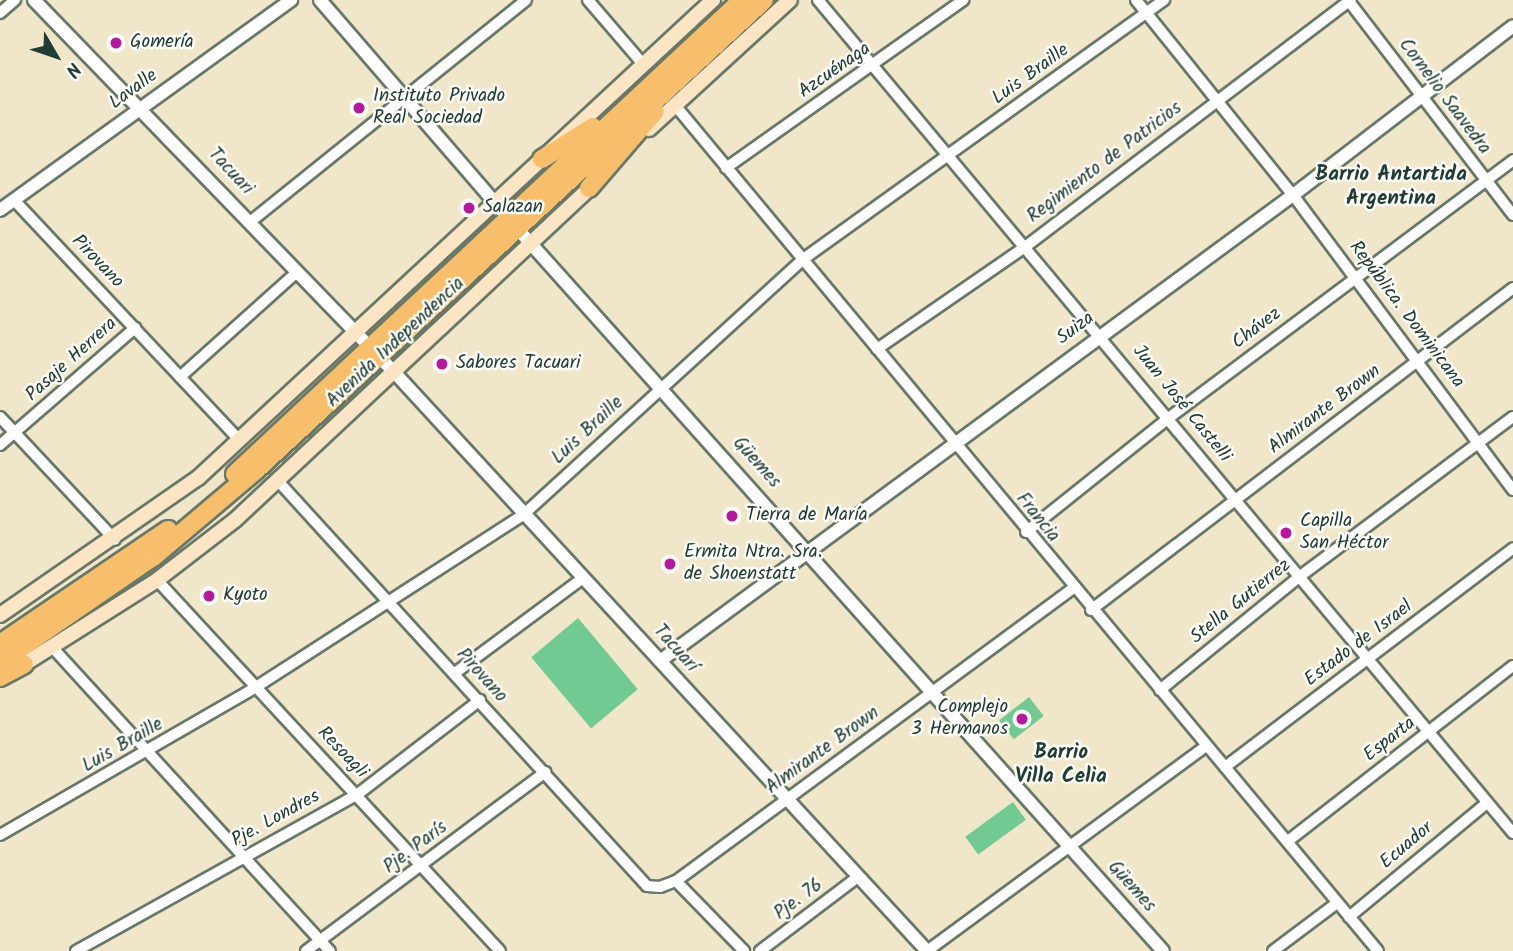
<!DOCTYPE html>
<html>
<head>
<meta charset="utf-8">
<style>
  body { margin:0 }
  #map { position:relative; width:1513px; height:951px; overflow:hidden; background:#f0e6ca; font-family:Kalam,sans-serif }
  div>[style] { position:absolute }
  .green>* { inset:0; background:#70ca92; transform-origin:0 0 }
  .roads { filter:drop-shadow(2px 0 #687868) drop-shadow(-2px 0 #687868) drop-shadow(0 2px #687868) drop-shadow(0 -2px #687868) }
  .minor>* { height:10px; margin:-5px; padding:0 5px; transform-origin:5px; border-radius:5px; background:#fff }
  .tertiary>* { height:12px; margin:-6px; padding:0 6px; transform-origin:6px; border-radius:6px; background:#fff }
  .secondary>* { height:14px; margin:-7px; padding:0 7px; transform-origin:7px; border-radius:7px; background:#fce5c4 }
  .trunk>* { height:18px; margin:-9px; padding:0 9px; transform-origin:9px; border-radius:9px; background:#f7bf6c }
  .dots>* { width:19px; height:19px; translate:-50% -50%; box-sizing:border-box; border:4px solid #fdfcf7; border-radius:50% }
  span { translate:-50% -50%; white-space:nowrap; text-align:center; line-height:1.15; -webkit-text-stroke:5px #fdfcf7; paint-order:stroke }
  .poi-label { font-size:19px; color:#1f3d34 }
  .left { translate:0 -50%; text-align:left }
  .right { translate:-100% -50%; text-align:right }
  .street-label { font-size:19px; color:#1f3d34 }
  .neighbourhood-label { font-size:21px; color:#1f3d34; font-weight:700 }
  .north { position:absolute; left:21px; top:21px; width:70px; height:70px; -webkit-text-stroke:5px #fdfcf7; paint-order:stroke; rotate:129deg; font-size:19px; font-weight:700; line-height:28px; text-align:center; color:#1f3d34 }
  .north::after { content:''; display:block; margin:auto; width:24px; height:32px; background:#1f3d34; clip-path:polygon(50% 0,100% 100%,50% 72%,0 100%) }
</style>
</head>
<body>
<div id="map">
  <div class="green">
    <div style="left:578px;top:618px;width:93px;height:61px;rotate:50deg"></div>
    <div style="left:1029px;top:697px;width:24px;height:38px;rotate:52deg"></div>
    <div style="left:1013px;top:802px;width:22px;height:59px;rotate:54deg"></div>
  </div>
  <div class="roads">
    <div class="minor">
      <div style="left:588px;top:0;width:83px;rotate:49.4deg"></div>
      <div style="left:818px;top:0;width:1085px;rotate:50.16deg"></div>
      <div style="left:1136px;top:0;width:250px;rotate:51.2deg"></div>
      <div style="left:1293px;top:195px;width:368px;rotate:53.3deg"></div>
      <div style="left:1348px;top:0;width:271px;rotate:52.5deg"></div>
      <div style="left:0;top:13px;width:20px;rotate:-41deg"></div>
      <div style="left:674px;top:104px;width:1101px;rotate:50.27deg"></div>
      <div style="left:726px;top:168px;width:291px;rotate:-35.3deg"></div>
      <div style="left:14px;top:200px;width:330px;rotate:46.8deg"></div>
      <div style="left:250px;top:222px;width:354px;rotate:-38.8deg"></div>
      <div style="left:877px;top:349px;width:180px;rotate:-34.6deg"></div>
      <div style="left:1025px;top:247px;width:409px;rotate:-37.2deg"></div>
      <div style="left:180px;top:377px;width:157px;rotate:-41.9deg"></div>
      <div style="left:0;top:417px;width:168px;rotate:46.9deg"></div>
      <div style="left:0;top:445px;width:179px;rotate:-40.9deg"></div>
      <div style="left:279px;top:482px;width:546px;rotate:47.67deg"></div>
      <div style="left:647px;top:886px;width:13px;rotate:4deg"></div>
      <div style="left:660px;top:887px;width:17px;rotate:-21deg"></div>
      <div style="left:676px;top:881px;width:493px;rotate:-36.4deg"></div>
      <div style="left:1026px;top:532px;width:184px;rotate:-38.6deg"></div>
      <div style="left:1170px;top:417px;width:429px;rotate:-36.8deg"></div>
      <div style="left:157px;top:580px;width:505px;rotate:47.25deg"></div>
      <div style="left:1091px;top:610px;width:531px;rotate:-37.34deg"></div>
      <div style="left:52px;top:647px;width:412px;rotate:47.6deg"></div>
      <div style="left:455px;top:673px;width:159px;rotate:-36.6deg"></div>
      <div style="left:1160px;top:690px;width:179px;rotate:-39.1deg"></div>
      <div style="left:1299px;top:577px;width:267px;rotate:-36.8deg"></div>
      <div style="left:1225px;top:767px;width:362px;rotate:-37.2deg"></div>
      <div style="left:0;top:835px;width:296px;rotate:-30deg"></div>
      <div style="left:256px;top:687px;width:318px;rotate:-32.8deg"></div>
      <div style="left:523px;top:515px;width:378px;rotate:-42.4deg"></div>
      <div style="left:802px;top:260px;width:446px;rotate:-35.7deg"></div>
      <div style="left:1288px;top:841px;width:285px;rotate:-37.9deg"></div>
      <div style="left:676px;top:881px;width:98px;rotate:45.8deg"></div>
      <div style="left:1349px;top:917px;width:179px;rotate:-39.6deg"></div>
      <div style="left:76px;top:951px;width:323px;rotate:-29.1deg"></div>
      <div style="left:358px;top:794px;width:154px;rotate:-37.6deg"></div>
      <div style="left:306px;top:951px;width:299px;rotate:-36.8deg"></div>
      <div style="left:760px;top:951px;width:123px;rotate:-37.1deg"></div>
      <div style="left:927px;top:951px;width:346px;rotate:-36.3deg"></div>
      <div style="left:1273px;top:951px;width:80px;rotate:-36.9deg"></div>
    </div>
    <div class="tertiary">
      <div style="left:34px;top:0;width:519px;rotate:45.94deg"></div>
      <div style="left:395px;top:373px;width:786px;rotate:47.37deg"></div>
      <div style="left:320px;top:0;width:286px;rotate:49.2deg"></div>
      <div style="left:507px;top:217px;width:984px;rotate:48.21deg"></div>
      <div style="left:0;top:210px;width:359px;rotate:-35.8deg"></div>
      <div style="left:660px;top:661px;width:786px;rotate:-36.36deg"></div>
      <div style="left:1293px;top:195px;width:277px;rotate:-37.5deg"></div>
    </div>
    <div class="secondary">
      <div style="left:649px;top:129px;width:191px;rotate:-42.5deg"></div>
      <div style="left:0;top:615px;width:241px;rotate:-34.7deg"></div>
      <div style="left:198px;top:478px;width:703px;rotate:-42.87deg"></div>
      <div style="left:18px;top:668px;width:165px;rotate:-32.3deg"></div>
      <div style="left:157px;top:580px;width:98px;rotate:-37.6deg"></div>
      <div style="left:235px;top:520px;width:493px;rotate:-43.1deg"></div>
    </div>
    <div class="trunk">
      <div style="left:542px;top:159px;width:60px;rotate:-32.1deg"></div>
      <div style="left:589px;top:188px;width:101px;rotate:-49.4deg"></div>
      <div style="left:235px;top:474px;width:694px;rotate:-43.07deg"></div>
      <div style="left:0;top:644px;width:203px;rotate:-34.2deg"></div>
      <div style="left:0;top:662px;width:186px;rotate:-34.5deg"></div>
      <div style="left:153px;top:557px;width:135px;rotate:-40.2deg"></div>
      <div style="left:256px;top:470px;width:692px;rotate:-42.77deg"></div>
      <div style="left:0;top:677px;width:27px;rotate:-28deg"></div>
    </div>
  </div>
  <div class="dots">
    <div style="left:116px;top:43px;background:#b5179e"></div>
    <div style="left:359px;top:108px;background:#b5179e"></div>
    <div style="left:469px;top:208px;background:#b5179e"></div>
    <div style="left:442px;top:364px;background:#b5179e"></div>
    <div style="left:732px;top:516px;background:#b5179e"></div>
    <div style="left:1286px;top:533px;background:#b5179e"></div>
    <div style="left:670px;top:564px;background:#b5179e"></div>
    <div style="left:209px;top:596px;background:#b5179e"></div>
    <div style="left:1022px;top:719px;background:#b5179e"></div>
  </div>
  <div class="poi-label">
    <span class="left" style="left:130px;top:43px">Gomería</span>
    <span class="left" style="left:373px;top:108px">Instituto Privado<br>Real Sociedad</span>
    <span class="left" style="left:483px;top:208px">Salazan</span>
    <span class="left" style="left:456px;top:364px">Sabores Tacuari</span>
    <span class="left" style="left:746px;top:516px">Tierra de María</span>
    <span class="left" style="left:1300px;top:533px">Capilla<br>San Héctor</span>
    <span class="left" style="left:684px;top:564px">Ermita Ntra. Sra.<br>de Shoenstatt</span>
    <span class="left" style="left:223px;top:596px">Kyoto</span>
    <span class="right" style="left:1008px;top:719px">Complejo<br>3 Hermanos</span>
  </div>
  <div class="street-label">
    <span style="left:835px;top:71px;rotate:-35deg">Azcuénaga</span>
    <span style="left:1031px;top:75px;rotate:-36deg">Luis Braille</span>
    <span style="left:134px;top:90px;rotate:-36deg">Lavalle</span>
    <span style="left:1444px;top:97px;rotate:53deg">Cornelio Saavedra</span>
    <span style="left:1105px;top:163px;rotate:-37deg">Regimiento de Patricios</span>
    <span style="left:230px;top:172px;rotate:47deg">Tacuari</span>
    <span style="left:97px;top:262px;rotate:46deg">Pirovano</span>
    <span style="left:1406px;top:315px;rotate:53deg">República. Dominicana</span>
    <span style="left:1076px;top:329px;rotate:-37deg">Suiza</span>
    <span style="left:1257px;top:329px;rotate:-37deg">Chávez</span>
    <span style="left:396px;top:343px;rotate:-43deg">Avenida Independencia</span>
    <span style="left:72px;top:360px;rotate:-42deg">Pasaje Herrera</span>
    <span style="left:1181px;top:404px;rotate:51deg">Juan José Castelli</span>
    <span style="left:1325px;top:410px;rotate:-37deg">Almirante Brown</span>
    <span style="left:588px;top:431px;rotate:-43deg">Luis Braille</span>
    <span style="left:756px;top:463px;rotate:48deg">Güemes</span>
    <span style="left:1037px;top:518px;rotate:51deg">Francia</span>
    <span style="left:1241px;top:602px;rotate:-39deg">Stella Gutierrez</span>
    <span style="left:1359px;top:644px;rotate:-37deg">Estado de Israel</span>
    <span style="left:675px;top:649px;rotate:48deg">Tacuarí</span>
    <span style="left:481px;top:676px;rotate:48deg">Pirovano</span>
    <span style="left:1390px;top:740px;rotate:-38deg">Esparta</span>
    <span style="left:123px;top:746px;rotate:-30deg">Luis Braille</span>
    <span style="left:823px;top:751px;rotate:-36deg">Almirante Brown</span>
    <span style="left:342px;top:753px;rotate:46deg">Resoagli</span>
    <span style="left:276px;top:819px;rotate:-29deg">Pje. Londres</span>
    <span style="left:1407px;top:846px;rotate:-40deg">Ecuador</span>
    <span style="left:416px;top:848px;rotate:-37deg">Pje. París</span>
    <span style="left:1131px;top:887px;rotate:48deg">Güemes</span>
    <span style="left:799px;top:900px;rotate:-37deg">Pje. 76</span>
  </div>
  <div class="neighbourhood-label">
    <span style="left:1391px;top:187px">Barrio Antartida<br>Argentina</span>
    <span style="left:1061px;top:765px">Barrio<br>Villa Celia</span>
  </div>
  <div class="north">N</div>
</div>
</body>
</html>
